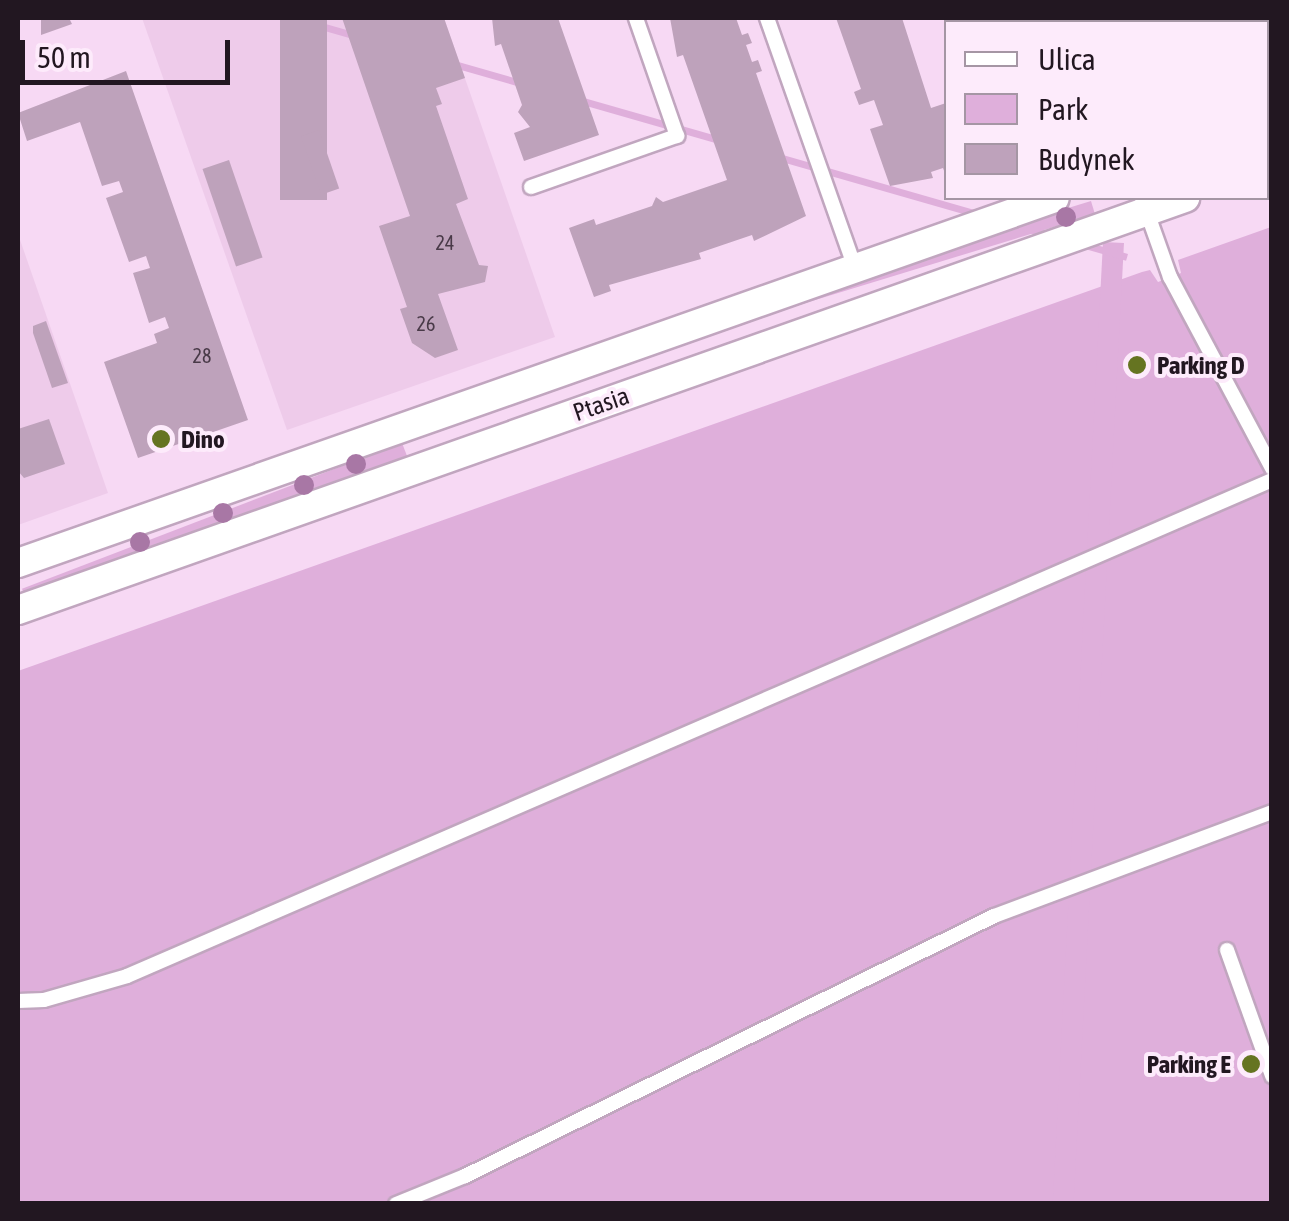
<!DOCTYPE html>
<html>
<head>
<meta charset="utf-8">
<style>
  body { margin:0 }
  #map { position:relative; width:1289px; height:1221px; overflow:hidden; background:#f7d9f4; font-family:"Asap Condensed",sans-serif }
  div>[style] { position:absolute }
  .built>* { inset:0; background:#eecbea }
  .green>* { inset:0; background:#dfafdb; transform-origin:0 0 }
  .building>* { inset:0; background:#bea2bb; transform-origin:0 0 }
  .roads { filter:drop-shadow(2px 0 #c1a6bf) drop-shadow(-2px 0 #c1a6bf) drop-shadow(0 2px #c1a6bf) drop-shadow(0 -2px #c1a6bf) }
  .service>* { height:14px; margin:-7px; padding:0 7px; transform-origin:7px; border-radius:7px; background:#fff }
  .minor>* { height:28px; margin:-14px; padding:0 14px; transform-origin:14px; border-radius:14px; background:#fff }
  .trees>* { width:20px; height:20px; margin:-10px; border-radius:50%; background:#a877a5 }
  .dots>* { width:28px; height:28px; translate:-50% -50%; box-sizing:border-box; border:5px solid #fdebfb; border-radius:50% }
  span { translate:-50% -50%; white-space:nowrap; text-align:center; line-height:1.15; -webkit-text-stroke:8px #fdebfb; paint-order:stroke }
  .number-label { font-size:20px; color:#493a48 }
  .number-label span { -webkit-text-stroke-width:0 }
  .poi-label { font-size:25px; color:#221721; font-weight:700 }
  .left { translate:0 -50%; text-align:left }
  .right { translate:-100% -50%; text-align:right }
  .street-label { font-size:25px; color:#221721 }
  .frame { position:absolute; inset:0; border:20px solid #221721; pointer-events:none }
  .legend { position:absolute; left:944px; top:20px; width:325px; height:180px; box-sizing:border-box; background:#fdebfb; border:2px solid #a596a4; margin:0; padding:12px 18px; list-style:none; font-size:30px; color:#221721 }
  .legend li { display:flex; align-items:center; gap:20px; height:50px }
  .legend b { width:50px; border:2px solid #a596a4 }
  .scale { position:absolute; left:20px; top:40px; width:210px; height:45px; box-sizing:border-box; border:5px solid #221721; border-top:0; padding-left:12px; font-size:30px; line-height:35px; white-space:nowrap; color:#221721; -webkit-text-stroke:8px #fdebfb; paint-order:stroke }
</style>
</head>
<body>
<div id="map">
  <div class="built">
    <div style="clip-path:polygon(142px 18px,444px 18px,555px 337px,287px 430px)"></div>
    <div style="clip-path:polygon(18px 234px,108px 493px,18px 525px)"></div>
  </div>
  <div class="green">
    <div style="left:1091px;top:201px;width:14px;height:678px;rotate:73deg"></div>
    <div style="clip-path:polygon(1271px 227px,1271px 1203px,18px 1203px,18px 671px,1142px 272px,1150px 270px,1158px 282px,1181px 273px,1178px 260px)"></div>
    <div style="left:1103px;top:242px;width:21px;height:1151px;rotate:3deg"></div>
    <div style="left:1128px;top:254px;width:7px;height:1177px;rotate:106deg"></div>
    <div style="left:402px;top:443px;width:14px;height:407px;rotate:69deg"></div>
  </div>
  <div class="building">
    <div style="clip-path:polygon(41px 18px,69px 18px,72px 24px,41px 35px)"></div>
    <div style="left:280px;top:18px;width:47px;height:182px"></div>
    <div style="clip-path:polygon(342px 18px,444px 18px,465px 78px,436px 88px,442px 104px,436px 106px,468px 199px,456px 204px,479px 265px,488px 266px,485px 282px,438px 294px,458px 350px,435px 358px,412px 343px,400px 309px,407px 307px,379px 226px,410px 216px)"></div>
    <div style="clip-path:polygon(492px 18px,558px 18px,599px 135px,524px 161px,514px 133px,530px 127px,518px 112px,522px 105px,501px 44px,495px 46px)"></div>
    <div style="clip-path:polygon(670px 18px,736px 18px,742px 35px,748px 33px,752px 43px,746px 45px,752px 62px,758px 60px,762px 71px,756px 73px,806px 216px,754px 241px,752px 235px,699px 253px,701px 259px,609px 285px,611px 291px,594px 297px,569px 228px,594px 219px,596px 225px,652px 206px,656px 197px,663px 202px,727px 180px,683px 55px,677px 57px)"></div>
    <div style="clip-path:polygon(836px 18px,902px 18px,931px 108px,946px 103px,946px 176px,943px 168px,931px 172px,933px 178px,890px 186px,870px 129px,883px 125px,874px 100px,859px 105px,854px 92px,861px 89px)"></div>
    <div style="left:1164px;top:18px;width:90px;height:4px"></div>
    <div style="clip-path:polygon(126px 71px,248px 420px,138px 458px,104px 362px,157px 343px,154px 334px,169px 328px,165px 317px,149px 323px,133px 273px,150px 268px,146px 256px,129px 262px,106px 198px,123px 192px,119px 181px,102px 186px,80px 122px,27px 141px,18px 113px)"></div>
    <div style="left:319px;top:130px;width:62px;height:19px;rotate:71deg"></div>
    <div style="left:229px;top:160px;width:103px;height:28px;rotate:71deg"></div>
    <div style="clip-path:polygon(46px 321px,68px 383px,52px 388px,33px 333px,33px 326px)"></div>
    <div style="clip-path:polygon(49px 419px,65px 464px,24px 478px,18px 471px,18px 429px)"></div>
  </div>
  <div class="roads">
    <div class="service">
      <div style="left:767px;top:18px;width:265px;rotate:70.6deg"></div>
      <div style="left:1099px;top:18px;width:4px;rotate:63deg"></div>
      <div style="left:531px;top:187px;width:155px;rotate:-19.3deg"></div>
      <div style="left:677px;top:136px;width:125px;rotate:-109.2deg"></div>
      <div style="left:1142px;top:198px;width:84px;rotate:70.5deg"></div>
      <div style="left:1170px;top:277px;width:217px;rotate:61.9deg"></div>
      <div style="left:1227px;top:950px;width:134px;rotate:70.3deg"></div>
      <div style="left:18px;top:1001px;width:26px;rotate:-2deg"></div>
      <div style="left:44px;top:1000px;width:86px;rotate:-16.1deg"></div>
      <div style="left:127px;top:976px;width:1248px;rotate:-23.42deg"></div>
      <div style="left:396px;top:1204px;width:74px;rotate:-22.1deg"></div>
      <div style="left:465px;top:1176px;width:589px;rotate:-26.17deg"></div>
      <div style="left:994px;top:916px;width:297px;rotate:-20.5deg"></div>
    </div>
    <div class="minor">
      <div style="left:1266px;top:122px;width:6px;rotate:-18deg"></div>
      <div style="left:1266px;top:168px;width:6px;rotate:-9deg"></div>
      <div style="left:18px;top:563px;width:1099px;rotate:-19.39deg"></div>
      <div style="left:18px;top:610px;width:1238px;rotate:-19.45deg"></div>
    </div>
  </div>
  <div class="trees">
    <div style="left:1066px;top:217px"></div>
    <div style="left:356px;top:464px"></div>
    <div style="left:304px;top:485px"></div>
    <div style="left:223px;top:513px"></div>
    <div style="left:140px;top:542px"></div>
  </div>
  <div class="dots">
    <div style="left:1137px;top:365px;background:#657421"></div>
    <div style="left:161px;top:439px;background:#657421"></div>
    <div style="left:1251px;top:1064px;background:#657421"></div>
  </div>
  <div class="number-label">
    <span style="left:445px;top:242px">24</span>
    <span style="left:426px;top:323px">26</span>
    <span style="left:202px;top:355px">28</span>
  </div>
  <div class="poi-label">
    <span class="left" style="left:1157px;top:365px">Parking D</span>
    <span class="left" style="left:181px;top:439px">Dino</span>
    <span class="right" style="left:1231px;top:1064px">Parking E</span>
  </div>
  <div class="street-label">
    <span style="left:601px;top:404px;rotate:-19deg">Ptasia</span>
  </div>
  <div class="frame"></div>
  <ul class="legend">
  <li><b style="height:12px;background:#fff"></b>Ulica</li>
  <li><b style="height:28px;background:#dfafdb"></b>Park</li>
  <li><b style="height:28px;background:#bea2bb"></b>Budynek</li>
  </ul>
  <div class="scale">50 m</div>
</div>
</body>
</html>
